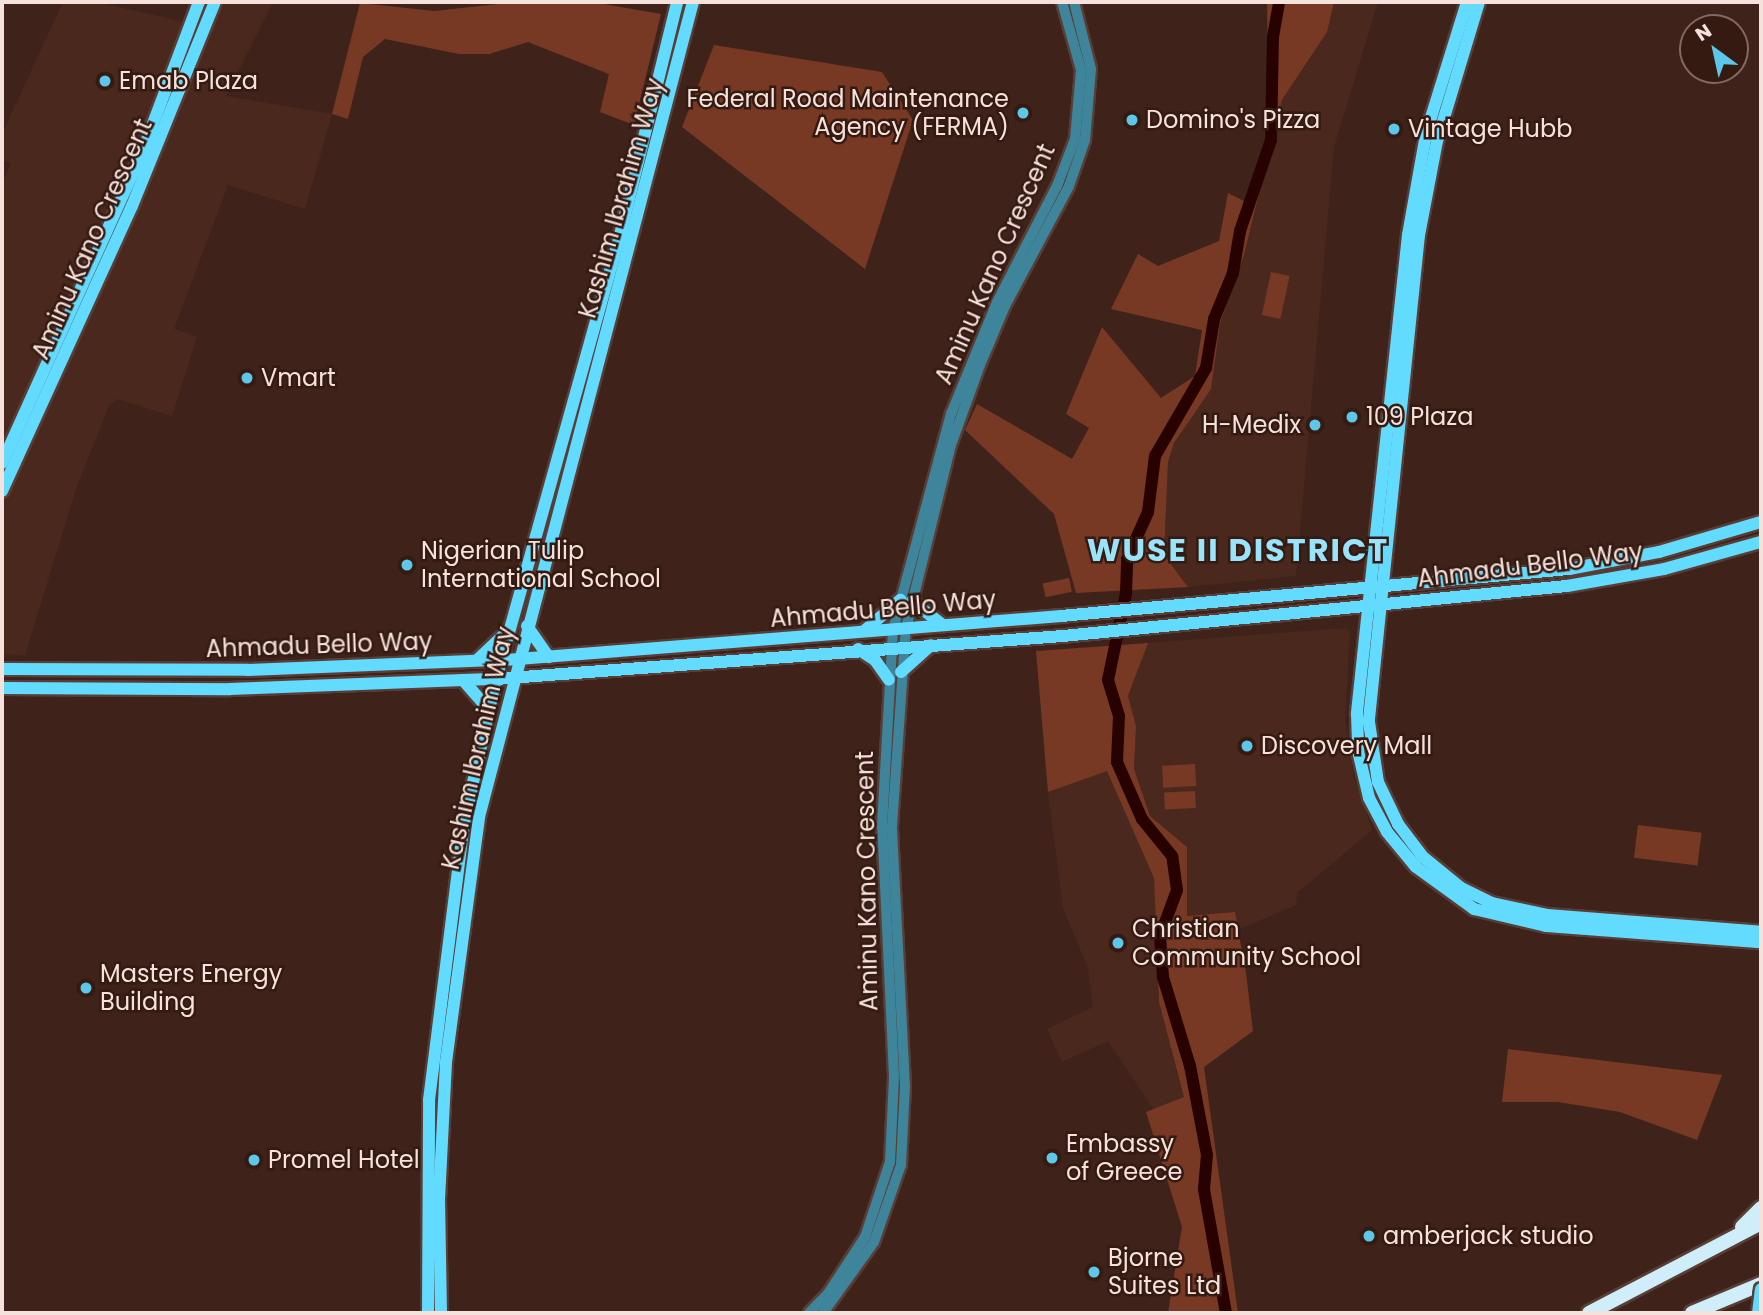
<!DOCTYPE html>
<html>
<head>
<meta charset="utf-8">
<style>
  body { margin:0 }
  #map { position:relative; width:1763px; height:1315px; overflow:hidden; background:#3f231b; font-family:Poppins,sans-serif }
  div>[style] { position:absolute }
  .built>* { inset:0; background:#4b281d }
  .green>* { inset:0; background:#773924; transform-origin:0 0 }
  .river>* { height:12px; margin:-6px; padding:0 6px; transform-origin:6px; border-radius:6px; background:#270200 }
  .roads { filter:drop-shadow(2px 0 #583e36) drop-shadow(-2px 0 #583e36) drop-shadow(0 2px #583e36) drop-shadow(0 -2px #583e36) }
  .minor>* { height:10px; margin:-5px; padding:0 5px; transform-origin:5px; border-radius:5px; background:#3e859b }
  .major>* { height:12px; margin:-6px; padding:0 6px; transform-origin:6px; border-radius:6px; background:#63dbff }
  .highway>* { height:14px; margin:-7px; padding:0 7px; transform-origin:7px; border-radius:7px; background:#d0eef9 }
  .bridges { filter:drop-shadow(2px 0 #583e36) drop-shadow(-2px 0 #583e36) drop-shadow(0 2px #583e36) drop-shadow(0 -2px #583e36) }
  .major-bridge>* { height:12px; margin:-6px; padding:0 6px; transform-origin:6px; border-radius:6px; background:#63dbff }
  .dots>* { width:19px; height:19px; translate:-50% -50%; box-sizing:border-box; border:4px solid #341a11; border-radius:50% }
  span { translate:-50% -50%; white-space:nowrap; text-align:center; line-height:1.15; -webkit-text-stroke:5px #341a11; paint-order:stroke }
  .poi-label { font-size:24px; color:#f5e2dc }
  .left { translate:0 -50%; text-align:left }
  .right { translate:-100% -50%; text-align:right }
  .street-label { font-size:24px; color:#f5e2dc }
  .district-label { font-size:32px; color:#99e3fb; font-weight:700; letter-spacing:2px }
  .frame { position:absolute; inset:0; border:4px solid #f5e2dc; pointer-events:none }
  .north { position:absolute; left:1679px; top:14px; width:70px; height:70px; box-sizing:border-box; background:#341a11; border:2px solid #816a62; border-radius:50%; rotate:327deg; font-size:19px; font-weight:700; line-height:28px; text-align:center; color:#f5e2dc }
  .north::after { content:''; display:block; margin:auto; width:24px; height:32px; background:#5cc7e8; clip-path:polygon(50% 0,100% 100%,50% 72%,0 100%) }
</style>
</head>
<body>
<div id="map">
  <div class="built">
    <div style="clip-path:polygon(63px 2px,97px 2px,184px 22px,190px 4px,186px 2px,273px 2px,226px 96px,332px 114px,305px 209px,228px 185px,174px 329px,197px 337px,172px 416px,118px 399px,109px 406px,77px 486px,25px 655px,2px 654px,2px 184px,11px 163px,2px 160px,2px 134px)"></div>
    <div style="clip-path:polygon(1334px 2px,1378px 2px,1334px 147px,1296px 576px,1188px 587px,1164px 555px,1168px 462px,1174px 443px,1210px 389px,1220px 323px,1244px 255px,1282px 100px,1311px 57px)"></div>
    <div style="clip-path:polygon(1344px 628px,1350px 631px,1345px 719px,1354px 778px,1372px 830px,1297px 893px,1296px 905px,1235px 931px,1235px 912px,1187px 916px,1187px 847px,1150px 816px,1134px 769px,1136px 726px,1128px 696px,1148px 643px)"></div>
    <div style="clip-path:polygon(1107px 770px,1154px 878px,1159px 1002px,1184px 1097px,1154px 1110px,1108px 1041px,1062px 1062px,1047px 1029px,1093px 1007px,1088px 968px,1063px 908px,1048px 792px)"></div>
  </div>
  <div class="green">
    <div style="clip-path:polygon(517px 2px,592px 2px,661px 14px,634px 125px,600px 112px,609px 74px,528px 42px,489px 54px,459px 54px,385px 39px,363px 57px,348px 119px,332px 114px,360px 3px,434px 11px)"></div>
    <div style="clip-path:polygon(1267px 2px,1334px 2px,1327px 32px,1282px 100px,1244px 255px,1220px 323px,1211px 389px,1174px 443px,1168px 462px,1164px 555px,1188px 587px,1076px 593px,1054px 514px,965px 430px,977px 404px,1072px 459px,1089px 428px,1066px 414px,1102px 327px,1161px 398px,1195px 376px,1202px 330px,1111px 309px,1138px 254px,1158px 266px,1219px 241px,1228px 193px,1248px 203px,1269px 139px)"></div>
    <div style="clip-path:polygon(714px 45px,882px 72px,913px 120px,865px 269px,682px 127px)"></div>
    <div style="left:1271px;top:272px;width:19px;height:44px;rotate:12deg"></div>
    <div style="left:1069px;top:578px;width:14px;height:27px;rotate:78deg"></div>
    <div style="clip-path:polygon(1148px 643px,1128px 696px,1136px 726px,1134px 769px,1150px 816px,1187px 847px,1187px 916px,1235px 912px,1246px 973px,1253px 1031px,1204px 1067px,1238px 1313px,1168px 1313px,1182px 1227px,1146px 1112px,1184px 1097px,1159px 1002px,1154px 878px,1107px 771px,1048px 792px,1036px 651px)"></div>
    <div style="left:1195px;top:764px;width:22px;height:33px;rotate:87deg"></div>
    <div style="left:1195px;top:791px;width:17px;height:31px;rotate:87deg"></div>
    <div style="left:1638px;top:825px;width:64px;height:33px;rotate:7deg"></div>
    <div style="clip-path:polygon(1508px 1049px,1722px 1075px,1697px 1140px,1620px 1112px,1558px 1102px,1502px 1102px)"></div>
  </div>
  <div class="river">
    <div style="left:1226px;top:1313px;width:126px;rotate:-100.1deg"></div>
    <div style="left:1204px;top:1189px;width:34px;rotate:-85deg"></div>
    <div style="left:1207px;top:1155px;width:91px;rotate:-100.8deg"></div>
    <div style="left:1190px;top:1066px;width:93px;rotate:-106.9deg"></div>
    <div style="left:1163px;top:977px;width:41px;rotate:-94.2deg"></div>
    <div style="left:1160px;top:936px;width:49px;rotate:-69.7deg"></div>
    <div style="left:1177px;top:890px;width:34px;rotate:-98deg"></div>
    <div style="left:1172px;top:856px;width:48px;rotate:-129deg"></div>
    <div style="left:1142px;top:819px;width:62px;rotate:-113.7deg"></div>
    <div style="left:1117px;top:762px;width:46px;rotate:-87.5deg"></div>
    <div style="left:1119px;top:716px;width:38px;rotate:-107deg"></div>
    <div style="left:1108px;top:680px;width:89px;rotate:-78.3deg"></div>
    <div style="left:1126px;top:593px;width:34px;rotate:-88deg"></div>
    <div style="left:1127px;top:559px;width:51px;rotate:-65.9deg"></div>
    <div style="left:1148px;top:512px;width:56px;rotate:-82.9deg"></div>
    <div style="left:1155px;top:456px;width:102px;rotate:-59.9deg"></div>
    <div style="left:1206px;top:368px;width:50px;rotate:-80.7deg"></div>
    <div style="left:1214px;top:319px;width:50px;rotate:-67.6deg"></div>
    <div style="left:1233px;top:273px;width:43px;rotate:-80.5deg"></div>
    <div style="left:1240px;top:231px;width:96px;rotate:-71.2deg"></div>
    <div style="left:1271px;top:140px;width:103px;rotate:-88.9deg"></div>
    <div style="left:1273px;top:37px;width:36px;rotate:-80deg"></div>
  </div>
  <div class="roads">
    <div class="minor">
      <div style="left:809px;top:1313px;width:29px;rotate:-46deg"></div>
      <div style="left:829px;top:1292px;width:66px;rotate:-56.8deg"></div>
      <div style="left:865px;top:1237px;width:79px;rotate:-71.6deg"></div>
      <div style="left:890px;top:1162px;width:86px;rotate:-87.3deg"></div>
      <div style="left:894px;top:1076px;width:250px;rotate:-92.7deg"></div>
      <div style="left:882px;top:826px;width:196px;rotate:-86.8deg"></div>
      <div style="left:893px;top:630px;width:224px;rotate:-75deg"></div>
      <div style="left:951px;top:414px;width:121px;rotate:-67.7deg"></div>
      <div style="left:997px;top:302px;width:131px;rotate:-62.7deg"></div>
      <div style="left:1057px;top:186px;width:50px;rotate:-69deg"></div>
      <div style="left:1075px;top:139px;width:69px;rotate:-85deg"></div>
      <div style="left:1081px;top:70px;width:71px;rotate:-105.6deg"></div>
      <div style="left:823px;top:1313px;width:87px;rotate:-54.3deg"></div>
      <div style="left:874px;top:1242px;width:82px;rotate:-70.7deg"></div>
      <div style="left:901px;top:1165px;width:79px;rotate:-87.1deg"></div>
      <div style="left:905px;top:1086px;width:260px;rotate:-92.9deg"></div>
      <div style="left:892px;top:826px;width:198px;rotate:-86deg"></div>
      <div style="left:906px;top:628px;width:188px;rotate:-76.2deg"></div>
      <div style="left:951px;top:445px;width:85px;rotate:-70.1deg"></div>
      <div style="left:980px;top:365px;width:64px;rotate:-67deg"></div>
      <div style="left:1005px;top:306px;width:136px;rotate:-61.9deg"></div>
      <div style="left:1069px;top:186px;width:49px;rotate:-70.8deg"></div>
      <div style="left:1085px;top:140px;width:71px;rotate:-85.2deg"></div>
      <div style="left:1091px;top:69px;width:69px;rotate:-104.2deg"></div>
    </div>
    <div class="major">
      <div style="left:1467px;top:2px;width:138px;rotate:107.3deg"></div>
      <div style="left:1426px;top:134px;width:103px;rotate:100.1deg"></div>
      <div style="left:1408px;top:235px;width:482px;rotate:96.1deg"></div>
      <div style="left:1357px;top:714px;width:37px;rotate:88deg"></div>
      <div style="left:1358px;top:751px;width:48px;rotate:76.8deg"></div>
      <div style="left:1369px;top:798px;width:38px;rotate:62deg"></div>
      <div style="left:1387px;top:832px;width:45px;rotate:50.4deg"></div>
      <div style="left:1416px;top:867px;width:72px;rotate:35.9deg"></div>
      <div style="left:1474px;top:909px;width:74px;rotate:13.3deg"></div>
      <div style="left:1546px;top:926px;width:216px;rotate:4.3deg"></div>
      <div style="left:1479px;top:2px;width:145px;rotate:106.8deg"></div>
      <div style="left:1437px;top:141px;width:96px;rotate:100.8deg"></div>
      <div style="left:1419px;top:235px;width:490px;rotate:95.9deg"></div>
      <div style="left:1369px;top:722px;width:61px;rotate:81.5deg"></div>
      <div style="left:1378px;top:782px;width:47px;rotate:64.5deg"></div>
      <div style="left:1398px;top:824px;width:41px;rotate:52.9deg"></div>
      <div style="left:1423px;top:857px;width:49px;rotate:39.2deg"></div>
      <div style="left:1461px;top:888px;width:34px;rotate:26deg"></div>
      <div style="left:1492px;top:903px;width:56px;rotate:12.3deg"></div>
      <div style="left:1547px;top:915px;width:215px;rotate:4.5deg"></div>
      <div style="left:2px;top:463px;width:343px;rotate:-65.7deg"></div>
      <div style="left:143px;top:150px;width:158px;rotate:-69.3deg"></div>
      <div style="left:2px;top:491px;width:313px;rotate:-65.5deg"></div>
      <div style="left:132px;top:206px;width:220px;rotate:-67.9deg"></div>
      <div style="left:912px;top:601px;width:39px;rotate:38deg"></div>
      <div style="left:527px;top:626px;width:38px;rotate:55deg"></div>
      <div style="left:864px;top:631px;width:48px;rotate:-40.7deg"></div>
      <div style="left:858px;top:649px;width:20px;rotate:33deg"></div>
      <div style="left:875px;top:660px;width:24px;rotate:55deg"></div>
      <div style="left:477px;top:660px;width:44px;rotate:-43.2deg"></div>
      <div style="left:2px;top:669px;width:246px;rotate:0.2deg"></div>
      <div style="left:248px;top:670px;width:270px;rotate:-2.3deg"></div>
      <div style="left:518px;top:659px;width:545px;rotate:-4.53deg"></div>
      <div style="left:1061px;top:616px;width:510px;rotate:-5.29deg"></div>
      <div style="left:1569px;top:569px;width:92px;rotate:-10.7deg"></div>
      <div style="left:1659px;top:552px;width:106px;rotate:-16.4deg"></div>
      <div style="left:901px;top:672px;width:40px;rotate:-42deg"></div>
      <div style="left:463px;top:680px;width:40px;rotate:49deg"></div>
      <div style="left:2px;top:688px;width:228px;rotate:0.3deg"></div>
      <div style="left:230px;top:689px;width:266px;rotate:-2.2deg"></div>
      <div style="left:496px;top:679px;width:569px;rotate:-4.34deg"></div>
      <div style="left:1063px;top:636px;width:506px;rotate:-5.67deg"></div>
      <div style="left:1567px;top:586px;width:98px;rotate:-9.9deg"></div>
      <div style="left:1664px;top:569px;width:101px;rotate:-15.6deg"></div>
      <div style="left:428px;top:1313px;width:213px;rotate:-89.7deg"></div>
      <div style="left:429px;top:1100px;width:279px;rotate:-82.8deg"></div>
      <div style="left:464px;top:823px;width:148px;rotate:-77.5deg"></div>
      <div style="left:496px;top:679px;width:457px;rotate:-74.4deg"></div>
      <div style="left:619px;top:239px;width:244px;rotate:-76.2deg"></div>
      <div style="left:441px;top:1313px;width:113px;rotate:-91deg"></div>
      <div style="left:439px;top:1200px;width:138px;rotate:-87.1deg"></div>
      <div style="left:446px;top:1062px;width:247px;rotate:-82.3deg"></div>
      <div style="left:479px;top:817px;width:843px;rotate:-75.29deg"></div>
    </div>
    <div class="highway">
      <div style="left:1742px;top:1227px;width:27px;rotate:-45deg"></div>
      <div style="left:1589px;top:1313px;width:194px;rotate:-27.6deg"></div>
      <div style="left:1692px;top:1313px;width:75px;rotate:-22.8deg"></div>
    </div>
  </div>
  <div class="bridges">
    <div class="major-bridge">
      <div style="left:1758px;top:1313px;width:24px;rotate:-83deg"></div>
    </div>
  </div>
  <div class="dots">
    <div style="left:105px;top:81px;background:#5cc7e8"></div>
    <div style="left:1023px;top:113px;background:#5cc7e8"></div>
    <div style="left:1132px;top:120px;background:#5cc7e8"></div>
    <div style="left:1394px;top:129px;background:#5cc7e8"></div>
    <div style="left:247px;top:378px;background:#5cc7e8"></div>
    <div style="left:1352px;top:417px;background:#5cc7e8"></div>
    <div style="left:1315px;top:425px;background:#5cc7e8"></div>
    <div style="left:407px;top:565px;background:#5cc7e8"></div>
    <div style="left:1247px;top:746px;background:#5cc7e8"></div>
    <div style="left:1118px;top:943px;background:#5cc7e8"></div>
    <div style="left:86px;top:988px;background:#5cc7e8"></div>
    <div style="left:1052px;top:1158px;background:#5cc7e8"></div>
    <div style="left:254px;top:1160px;background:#5cc7e8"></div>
    <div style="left:1369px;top:1236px;background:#5cc7e8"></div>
    <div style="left:1094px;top:1272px;background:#5cc7e8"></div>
  </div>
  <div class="poi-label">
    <span class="left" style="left:119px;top:81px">Emab Plaza</span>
    <span class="right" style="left:1009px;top:113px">Federal Road Maintenance<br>Agency (FERMA)</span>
    <span class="left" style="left:1146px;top:120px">Domino's Pizza</span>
    <span class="left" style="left:1408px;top:129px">Vintage Hubb</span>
    <span class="left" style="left:261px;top:378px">Vmart</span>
    <span class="left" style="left:1366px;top:417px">109 Plaza</span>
    <span class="right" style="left:1301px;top:425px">H-Medix</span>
    <span class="left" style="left:421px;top:565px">Nigerian Tulip<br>International School</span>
    <span class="left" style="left:1261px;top:746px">Discovery Mall</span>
    <span class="left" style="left:1132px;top:943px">Christian<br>Community School</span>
    <span class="left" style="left:100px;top:988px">Masters Energy<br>Building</span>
    <span class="left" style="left:1066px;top:1158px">Embassy<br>of Greece</span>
    <span class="left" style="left:268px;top:1160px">Promel Hotel</span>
    <span class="left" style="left:1383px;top:1236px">amberjack studio</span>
    <span class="left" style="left:1108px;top:1272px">Bjorne<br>Suites Ltd</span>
  </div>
  <div class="street-label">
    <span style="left:621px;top:198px;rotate:-74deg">Kashim Ibrahim Way</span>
    <span style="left:92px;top:239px;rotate:-66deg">Aminu Kano Crescent</span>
    <span style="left:995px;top:264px;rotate:-66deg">Aminu Kano Crescent</span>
    <span style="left:1530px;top:565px;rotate:-7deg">Ahmadu Bello Way</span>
    <span style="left:883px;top:609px;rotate:-5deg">Ahmadu Bello Way</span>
    <span style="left:319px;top:645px;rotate:-2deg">Ahmadu Bello Way</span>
    <span style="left:478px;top:748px;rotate:-77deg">Kashim Ibrahim Way</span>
    <span style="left:867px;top:881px;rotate:-91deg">Aminu Kano Crescent</span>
  </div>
  <div class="district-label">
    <span style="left:1238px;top:550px">WUSE II DISTRICT</span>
  </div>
  <div class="frame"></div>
  <div class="north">N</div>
</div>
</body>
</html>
